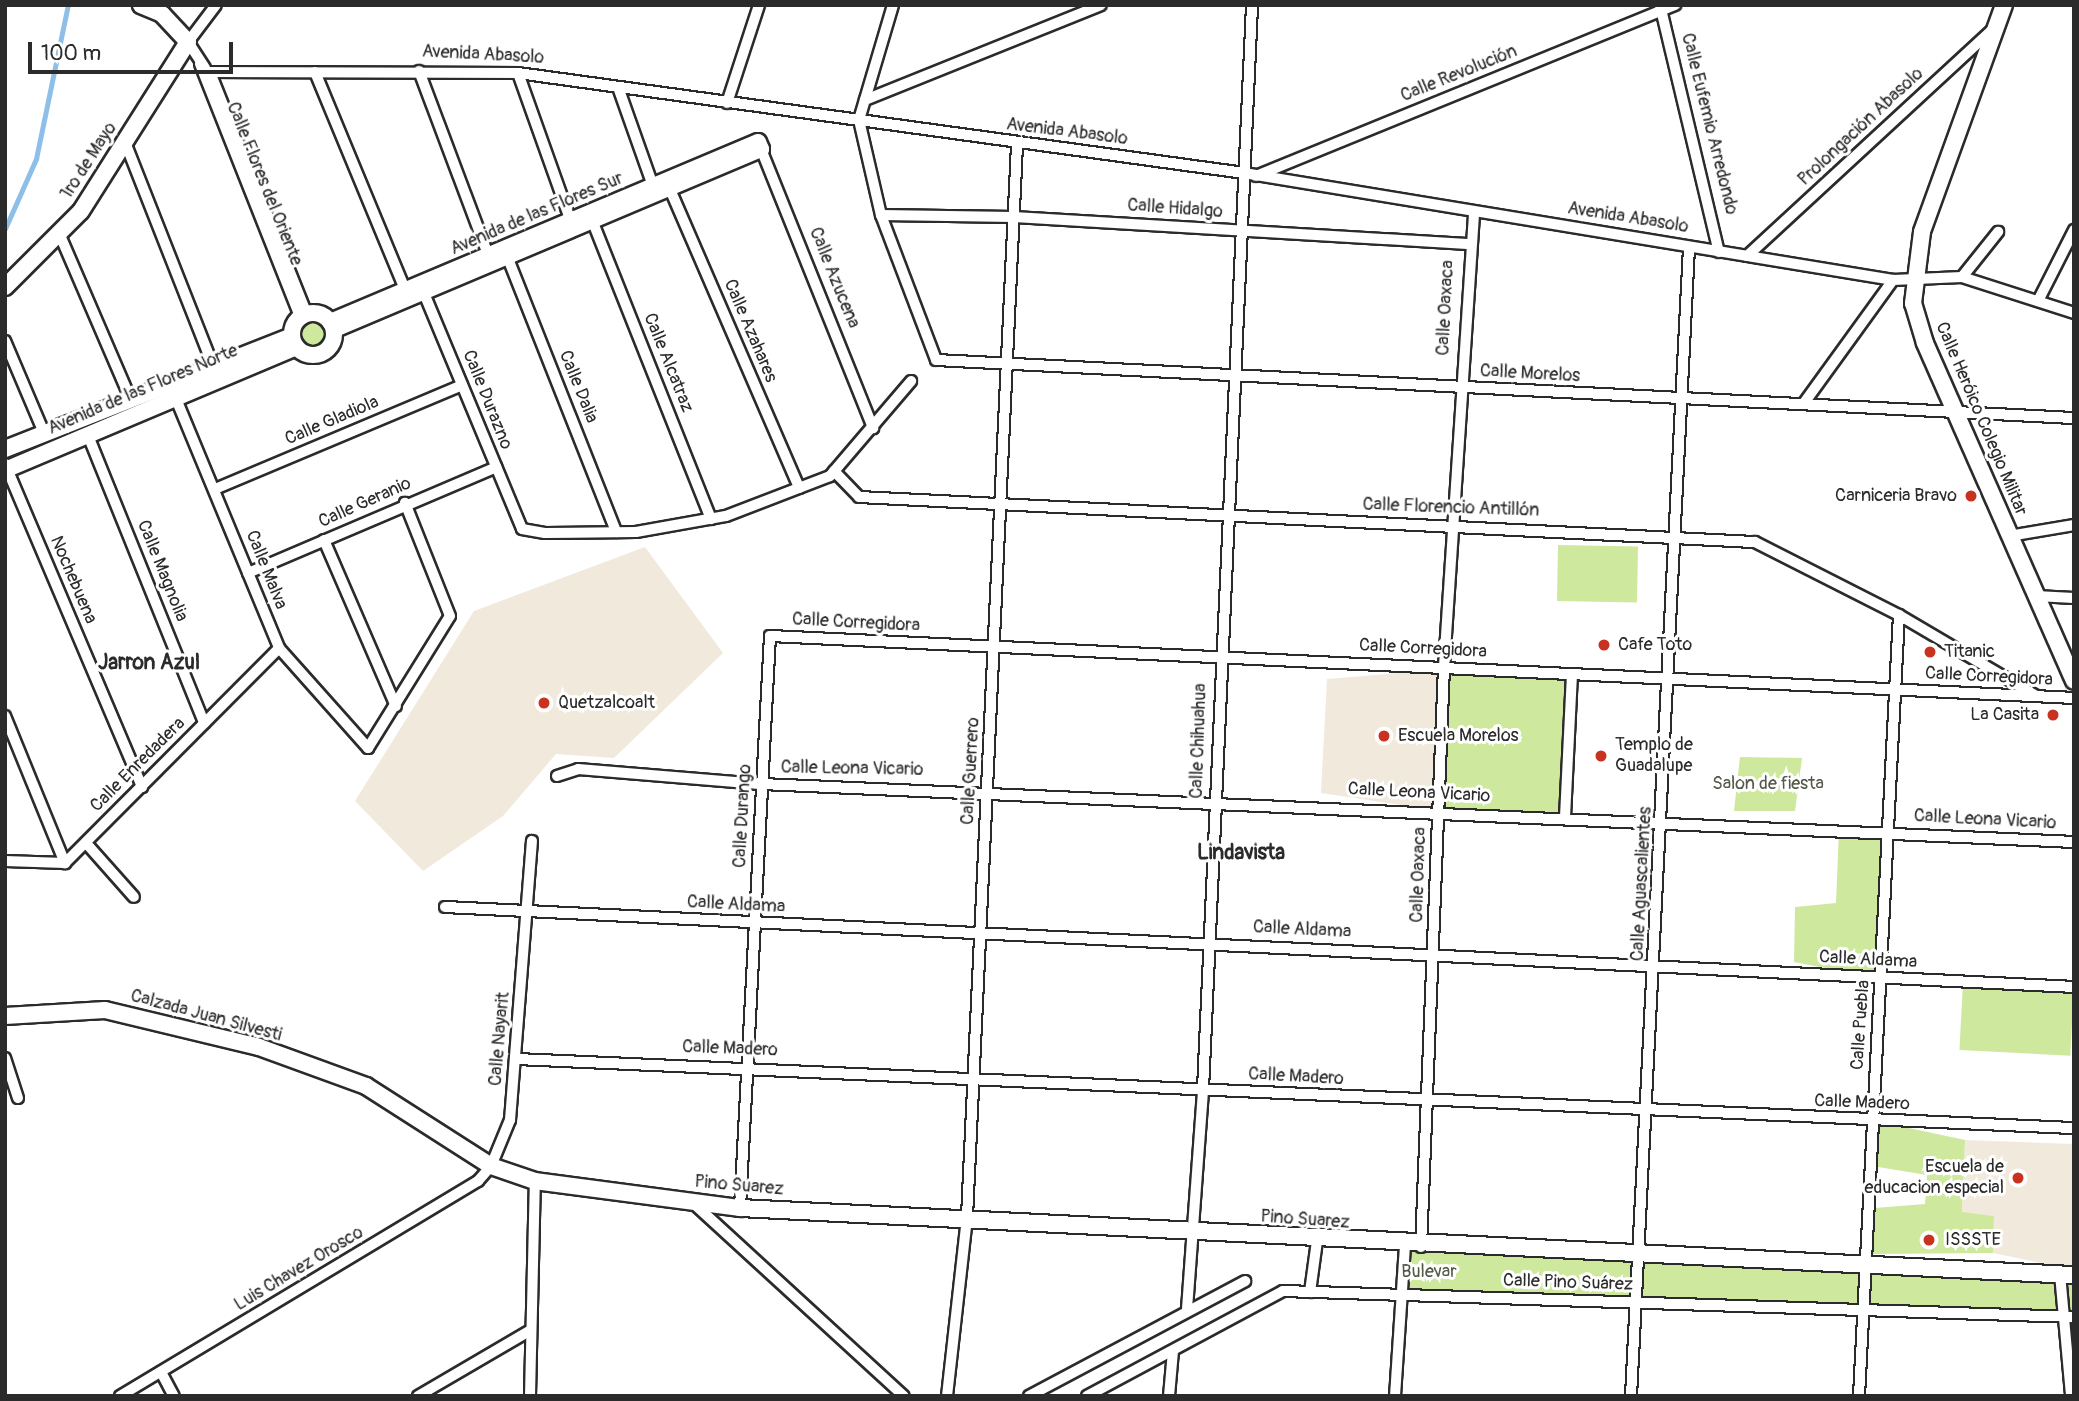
<!DOCTYPE html>
<html>
<head>
<meta charset="utf-8">
<style>
  body { margin:0 }
  #map { position:relative; width:2079px; height:1401px; overflow:hidden; background:#fff; font-family:Pangolin,sans-serif }
  div>[style] { position:absolute }
  .built>* { inset:0; background:#f1e9db }
  .green>* { inset:0; background:#cee89e; transform-origin:0 0 }
  .stream>* { height:4.5px; margin:-2.25px; padding:0 2.25px; transform-origin:2.25px; border-radius:2.25px; background:#8dbfe9 }
  .roads { filter:drop-shadow(2px 0 #2b2b2b) drop-shadow(-2px 0 #2b2b2b) drop-shadow(0 2px #2b2b2b) drop-shadow(0 -2px #2b2b2b) }
  .street>* { height:10px; margin:-5px; padding:0 5px; transform-origin:5px; border-radius:5px; background:#fff }
  .secondary>* { height:16px; margin:-8px; padding:0 8px; transform-origin:8px; border-radius:8px; background:#fff }
  .secondary>.ring { margin:-8px; padding:0; box-sizing:content-box; background:none; border:16px solid #fff; border-radius:50% }
  .dots>* { width:19px; height:19px; translate:-50% -50%; box-sizing:border-box; border:4px solid #fff; border-radius:50% }
  span { translate:-50% -50%; white-space:nowrap; text-align:center; line-height:1.15; -webkit-text-stroke:6px #fff; paint-order:stroke }
  .street-label { font-size:18px; color:#2b2b2b }
  .poi-label { font-size:18px; color:#2b2b2b }
  .right { translate:-100% -50%; text-align:right }
  .left { translate:0 -50%; text-align:left }
  .park-label { font-size:18px; color:#545a48 }
  .quarter-label { font-size:21px; color:#2b2b2b; font-weight:700 }
  .frame { position:absolute; inset:0; border:7px solid #2b2b2b; pointer-events:none }
  .scale { position:absolute; left:28px; top:42px; width:205px; height:32px; box-sizing:border-box; border:4px solid #2b2b2b; border-top:0; padding-left:9px; font-size:21px; line-height:24px; white-space:nowrap; color:#2b2b2b; -webkit-text-stroke:5px #fff; paint-order:stroke }
</style>
</head>
<body>
<div id="map">
  <div class="built">
    <div style="clip-path:polygon(645px 547px,723px 653px,614px 758px,556px 754px,503px 816px,423px 871px,355px 801px,474px 611px)"></div>
    <div style="clip-path:polygon(1447px 669px,1441px 811px,1321px 793px,1327px 679px)"></div>
    <div style="clip-path:polygon(1965px 1140px,2074px 1144px,2074px 1270px,1993px 1253px,1994px 1216px,1962px 1213px)"></div>
  </div>
  <div class="green">
    <div style="left:307px;top:314px;width:30px;height:32px;rotate:28deg"></div>
    <div style="left:1558px;top:545px;width:80px;height:56px;rotate:1deg"></div>
    <div style="left:1447px;top:669px;width:125px;height:142px;rotate:2deg"></div>
    <div style="clip-path:polygon(1740px 757px,1802px 758px,1795px 811px,1734px 811px)"></div>
    <div style="clip-path:polygon(1839px 830px,1888px 833px,1882px 979px,1794px 962px,1795px 907px,1836px 903px)"></div>
    <div style="left:1963px;top:982px;width:111px;height:68px;rotate:3deg"></div>
    <div style="clip-path:polygon(1876px 1121px,1965px 1140px,1962px 1212px,1994px 1216px,1993px 1253px,1868px 1254px,1875px 1208px,1925px 1204px,1927px 1175px,1872px 1166px)"></div>
    <div style="clip-path:polygon(1405px 1246px,2074px 1275px,2074px 1317px,1402px 1295px)"></div>
  </div>
  <div class="stream">
    <div style="left:5px;top:229px;width:77px;rotate:-66.1deg"></div>
    <div style="left:36px;top:159px;width:157px;rotate:-78.3deg"></div>
  </div>
  <div class="roads">
    <div class="street">
      <div style="left:893px;top:5px;width:120px;rotate:106.5deg"></div>
      <div style="left:859px;top:120px;width:98px;rotate:77deg"></div>
      <div style="left:881px;top:215px;width:155px;rotate:69.2deg"></div>
      <div style="left:936px;top:360px;width:1139px;rotate:2.92deg"></div>
      <div style="left:1660px;top:5px;width:254px;rotate:76.6deg"></div>
      <div style="left:200px;top:64px;width:272px;rotate:68.4deg"></div>
      <div style="left:205px;top:68px;width:31px;rotate:-123deg"></div>
      <div style="left:188px;top:42px;width:46px;rotate:-52.9deg"></div>
      <div style="left:419px;top:71px;width:197px;rotate:69.4deg"></div>
      <div style="left:210px;top:72px;width:308px;rotate:0.2deg"></div>
      <div style="left:518px;top:73px;width:733px;rotate:7.84deg"></div>
      <div style="left:1244px;top:173px;width:658px;rotate:9.36deg"></div>
      <div style="left:1893px;top:280px;width:69px;rotate:-2.5deg"></div>
      <div style="left:1962px;top:277px;width:118px;rotate:17.8deg"></div>
      <div style="left:210px;top:72px;width:261px;rotate:68.2deg"></div>
      <div style="left:315px;top:72px;width:240px;rotate:67.5deg"></div>
      <div style="left:518px;top:73px;width:161px;rotate:70.4deg"></div>
      <div style="left:618px;top:87px;width:105px;rotate:70.5deg"></div>
      <div style="left:865px;top:100px;width:254px;rotate:-21.9deg"></div>
      <div style="left:727px;top:103px;width:103px;rotate:-71.9deg"></div>
      <div style="left:125px;top:142px;width:240px;rotate:68.5deg"></div>
      <div style="left:761px;top:149px;width:301px;rotate:68.1deg"></div>
      <div style="left:1256px;top:176px;width:453px;rotate:-22.2deg"></div>
      <div style="left:669px;top:187px;width:328px;rotate:66.6deg"></div>
      <div style="left:881px;top:215px;width:133px;rotate:0.9deg"></div>
      <div style="left:1014px;top:217px;width:454px;rotate:3.4deg"></div>
      <div style="left:592px;top:220px;width:322px;rotate:68.3deg"></div>
      <div style="left:59px;top:233px;width:180px;rotate:66.7deg"></div>
      <div style="left:507px;top:256px;width:297px;rotate:68.4deg"></div>
      <div style="left:1747px;top:256px;width:335px;rotate:-42.7deg"></div>
      <div style="left:1962px;top:277px;width:58px;rotate:-51.3deg"></div>
      <div style="left:421px;top:286px;width:263px;rotate:67.4deg"></div>
      <div style="left:522px;top:529px;width:23px;rotate:10deg"></div>
      <div style="left:545px;top:533px;width:91px;rotate:-0.6deg"></div>
      <div style="left:636px;top:532px;width:91px;rotate:-10.1deg"></div>
      <div style="left:726px;top:516px;width:111px;rotate:-21deg"></div>
      <div style="left:830px;top:476px;width:125px;rotate:-49.5deg"></div>
      <div style="left:2038px;top:301px;width:80px;rotate:-63.1deg"></div>
      <div style="left:5px;top:341px;width:100px;rotate:67deg"></div>
      <div style="left:174px;top:394px;width:275px;rotate:67.5deg"></div>
      <div style="left:279px;top:648px;width:134px;rotate:48.3deg"></div>
      <div style="left:368px;top:748px;width:155px;rotate:-58.2deg"></div>
      <div style="left:450px;top:616px;width:122px;rotate:-111.7deg"></div>
      <div style="left:1804px;top:403px;width:152px;rotate:-54.1deg"></div>
      <div style="left:87px;top:433px;width:313px;rotate:68deg"></div>
      <div style="left:5px;top:464px;width:351px;rotate:67deg"></div>
      <div style="left:834px;top:471px;width:36px;rotate:46deg"></div>
      <div style="left:859px;top:497px;width:897px;rotate:2.88deg"></div>
      <div style="left:1755px;top:542px;width:161px;rotate:26.9deg"></div>
      <div style="left:1899px;top:615px;width:158px;rotate:30.5deg"></div>
      <div style="left:215px;top:489px;width:268px;rotate:-22.8deg"></div>
      <div style="left:2009px;top:536px;width:66px;rotate:-9.6deg"></div>
      <div style="left:324px;top:540px;width:181px;rotate:66.6deg"></div>
      <div style="left:248px;top:573px;width:270px;rotate:-23.1deg"></div>
      <div style="left:2036px;top:596px;width:38px;rotate:3deg"></div>
      <div style="left:5px;top:716px;width:159px;rotate:67.8deg"></div>
      <div style="left:557px;top:776px;width:22px;rotate:-18deg"></div>
      <div style="left:578px;top:769px;width:185px;rotate:4.7deg"></div>
      <div style="left:762px;top:784px;width:1313px;rotate:2.53deg"></div>
      <div style="left:1565px;top:817px;width:143px;rotate:-87.2deg"></div>
      <div style="left:86px;top:843px;width:72px;rotate:48.4deg"></div>
      <div style="left:5px;top:861px;width:60px;rotate:1.9deg"></div>
      <div style="left:65px;top:863px;width:303px;rotate:-45.1deg"></div>
      <div style="left:445px;top:907px;width:1631px;rotate:2.81deg"></div>
      <div style="left:5px;top:1058px;width:42px;rotate:72deg"></div>
      <div style="left:517px;top:1059px;width:1559px;rotate:2.54deg"></div>
      <div style="left:692px;top:1202px;width:287px;rotate:42.5deg"></div>
      <div style="left:740px;top:1208px;width:573px;rotate:-87deg"></div>
      <div style="left:770px;top:636px;width:1305px;rotate:2.72deg"></div>
      <div style="left:1421px;top:1247px;width:581px;rotate:-87.73deg"></div>
      <div style="left:1444px;top:666px;width:455px;rotate:-86.2deg"></div>
      <div style="left:2060px;top:1274px;width:122px;rotate:84.8deg"></div>
      <div style="left:1310px;top:1292px;width:51px;rotate:-82.2deg"></div>
      <div style="left:1187px;top:1309px;width:221px;rotate:-85.8deg"></div>
      <div style="left:1203px;top:1089px;width:1085px;rotate:-87.41deg"></div>
      <div style="left:161px;top:1372px;width:27px;rotate:62deg"></div>
      <div style="left:120px;top:1396px;width:418px;rotate:-31deg"></div>
      <div style="left:478px;top:1181px;width:20px;rotate:-49deg"></div>
      <div style="left:491px;top:1166px;width:50px;rotate:-67.6deg"></div>
      <div style="left:510px;top:1120px;width:280px;rotate:-85.5deg"></div>
      <div style="left:418px;top:1396px;width:131px;rotate:-30.3deg"></div>
      <div style="left:530px;top:1396px;width:215px;rotate:-88.7deg"></div>
      <div style="left:947px;top:1396px;width:180px;rotate:-83.6deg"></div>
      <div style="left:967px;top:1217px;width:1072px;rotate:-87.33deg"></div>
      <div style="left:1029px;top:1396px;width:245px;rotate:-28deg"></div>
      <div style="left:1087px;top:1396px;width:222px;rotate:-28.2deg"></div>
      <div style="left:1283px;top:1291px;width:791px;rotate:1.88deg"></div>
      <div style="left:1169px;top:1396px;width:45px;rotate:-84.9deg"></div>
      <div style="left:1395px;top:1396px;width:150px;rotate:-86.2deg"></div>
      <div style="left:1631px;top:1396px;width:1149px;rotate:-87.11deg"></div>
      <div style="left:1859px;top:1396px;width:782px;rotate:-87.07deg"></div>
    </div>
    <div class="secondary">
      <div style="left:2004px;top:5px;width:241px;rotate:109.9deg"></div>
      <div style="left:1922px;top:232px;width:72px;rotate:97.2deg"></div>
      <div style="left:1913px;top:303px;width:42px;rotate:73.3deg"></div>
      <div style="left:1925px;top:343px;width:369px;rotate:66.2deg"></div>
      <div style="left:5px;top:287px;width:107px;rotate:-45deg"></div>
      <div style="left:81px;top:211px;width:200px;rotate:-57.7deg"></div>
      <div style="left:188px;top:42px;width:38px;rotate:-133deg"></div>
      <div style="left:162px;top:14px;width:23px;rotate:-157deg"></div>
      <div class="ring" style="left:292px;top:313px;width:26px;height:26px"></div>
      <div style="left:330px;top:322px;width:464px;rotate:-22.8deg"></div>
      <div style="left:758px;top:142px;width:8px;rotate:67deg"></div>
      <div style="left:761px;top:149px;width:463px;rotate:157.1deg"></div>
      <div style="left:5px;top:449px;width:308px;rotate:-21.5deg"></div>
      <div style="left:5px;top:470px;width:316px;rotate:-22.9deg"></div>
      <div style="left:5px;top:1016px;width:100px;rotate:-3.4deg"></div>
      <div style="left:105px;top:1010px;width:158px;rotate:13.5deg"></div>
      <div style="left:259px;top:1047px;width:114px;rotate:20deg"></div>
      <div style="left:366px;top:1086px;width:148px;rotate:32.6deg"></div>
      <div style="left:491px;top:1166px;width:46px;rotate:18.8deg"></div>
      <div style="left:535px;top:1181px;width:207px;rotate:7.5deg"></div>
      <div style="left:740px;top:1208px;width:1336px;rotate:2.88deg"></div>
    </div>
  </div>
  <div class="dots">
    <div style="left:1971px;top:496px;background:#c8321e"></div>
    <div style="left:1604px;top:645px;background:#c8321e"></div>
    <div style="left:1930px;top:652px;background:#c8321e"></div>
    <div style="left:544px;top:703px;background:#c8321e"></div>
    <div style="left:2053px;top:715px;background:#c8321e"></div>
    <div style="left:1384px;top:736px;background:#c8321e"></div>
    <div style="left:1601px;top:756px;background:#c8321e"></div>
    <div style="left:2018px;top:1178px;background:#c8321e"></div>
    <div style="left:1929px;top:1240px;background:#c8321e"></div>
  </div>
  <div class="street-label">
    <span style="left:483px;top:55px;rotate:3deg">Avenida Abasolo</span>
    <span style="left:1459px;top:74px;rotate:-22deg">Calle Revolución</span>
    <span style="left:1709px;top:124px;rotate:76deg">Calle Eufemio Arredondo</span>
    <span style="left:1861px;top:127px;rotate:-43deg">Prolongación Abasolo</span>
    <span style="left:1067px;top:132px;rotate:7deg">Avenida Abasolo</span>
    <span style="left:89px;top:161px;rotate:-57deg">1ro de Mayo</span>
    <span style="left:264px;top:184px;rotate:68deg">Calle Flores del Oriente</span>
    <span style="left:1175px;top:209px;rotate:4deg">Calle Hidalgo</span>
    <span style="left:537px;top:214px;rotate:-23deg">Avenida de las Flores Sur</span>
    <span style="left:1628px;top:218px;rotate:9deg">Avenida Abasolo</span>
    <span style="left:834px;top:278px;rotate:68deg">Calle Azucena</span>
    <span style="left:1446px;top:308px;rotate:-87deg">Calle Oaxaca</span>
    <span style="left:750px;top:331px;rotate:67deg">Calle Azahares</span>
    <span style="left:668px;top:363px;rotate:68deg">Calle Alcatraz</span>
    <span style="left:1530px;top:374px;rotate:3deg">Calle Morelos</span>
    <span style="left:578px;top:387px;rotate:68deg">Calle Dalia</span>
    <span style="left:143px;top:390px;rotate:-23deg">Avenida de las Flores Norte</span>
    <span style="left:487px;top:400px;rotate:68deg">Calle Durazno</span>
    <span style="left:1981px;top:419px;rotate:67deg">Calle Heróico Colegio Militar</span>
    <span style="left:332px;top:421px;rotate:-23deg">Calle Gladiola</span>
    <span style="left:365px;top:503px;rotate:-24deg">Calle Geranio</span>
    <span style="left:1451px;top:508px;rotate:2deg">Calle Florencio Antillón</span>
    <span style="left:266px;top:570px;rotate:68deg">Calle Malva</span>
    <span style="left:162px;top:571px;rotate:68deg">Calle Magnolia</span>
    <span style="left:73px;top:580px;rotate:67deg">Nochebuena</span>
    <span style="left:856px;top:623px;rotate:3deg">Calle Corregidora</span>
    <span style="left:1423px;top:649px;rotate:3deg">Calle Corregidora</span>
    <span style="left:1989px;top:677px;rotate:3deg">Calle Corregidora</span>
    <span style="left:1199px;top:741px;rotate:-88deg">Calle Chihuahua</span>
    <span style="left:138px;top:765px;rotate:-45deg">Calle Enredadera</span>
    <span style="left:852px;top:769px;rotate:1deg">Calle Leona Vicario</span>
    <span style="left:971px;top:771px;rotate:-87deg">Calle Guerrero</span>
    <span style="left:1419px;top:793px;rotate:3deg">Calle Leona Vicario</span>
    <span style="left:743px;top:816px;rotate:-87deg">Calle Durango</span>
    <span style="left:1985px;top:820px;rotate:3deg">Calle Leona Vicario</span>
    <span style="left:1419px;top:875px;rotate:-88deg">Calle Oaxaca</span>
    <span style="left:1642px;top:884px;rotate:-87deg">Calle Aguascalientes</span>
    <span style="left:736px;top:905px;rotate:3deg">Calle Aldama</span>
    <span style="left:1302px;top:930px;rotate:3deg">Calle Aldama</span>
    <span style="left:1868px;top:960px;rotate:3deg">Calle Aldama</span>
    <span style="left:206px;top:1016px;rotate:15deg">Calzada Juan Silvesti</span>
    <span style="left:1861px;top:1025px;rotate:-86deg">Calle Puebla</span>
    <span style="left:500px;top:1039px;rotate:-85deg">Calle Nayarit</span>
    <span style="left:730px;top:1049px;rotate:2deg">Calle Madero</span>
    <span style="left:1296px;top:1077px;rotate:3deg">Calle Madero</span>
    <span style="left:1862px;top:1103px;rotate:2deg">Calle Madero</span>
    <span style="left:739px;top:1186px;rotate:5deg">Pino Suarez</span>
    <span style="left:1305px;top:1220px;rotate:4deg">Pino Suarez</span>
    <span style="left:299px;top:1269px;rotate:-31deg">Luis Chavez Orosco</span>
    <span style="left:1568px;top:1283px;rotate:2deg">Calle Pino Suárez</span>
  </div>
  <div class="poi-label">
    <span class="right" style="left:1957px;top:496px">Carniceria Bravo</span>
    <span class="left" style="left:1618px;top:645px">Cafe Toto</span>
    <span class="left" style="left:1944px;top:652px">Titanic</span>
    <span class="left" style="left:558px;top:703px">Quetzalcoalt</span>
    <span class="right" style="left:2039px;top:715px">La Casita</span>
    <span class="left" style="left:1398px;top:736px">Escuela Morelos</span>
    <span class="left" style="left:1615px;top:756px">Templo de<br>Guadalupe</span>
    <span class="right" style="left:2004px;top:1178px">Escuela de<br>educacion especial</span>
    <span class="left" style="left:1945px;top:1240px">ISSSTE</span>
  </div>
  <div class="park-label">
    <span style="left:1768px;top:784px">Salon de fiesta</span>
    <span style="left:1429px;top:1272px">Bulevar</span>
  </div>
  <div class="quarter-label">
    <span style="left:149px;top:663px">Jarron Azul</span>
    <span style="left:1241px;top:853px">Lindavista</span>
  </div>
  <div class="frame"></div>
  <div class="scale">100 m</div>
</div>
</body>
</html>
